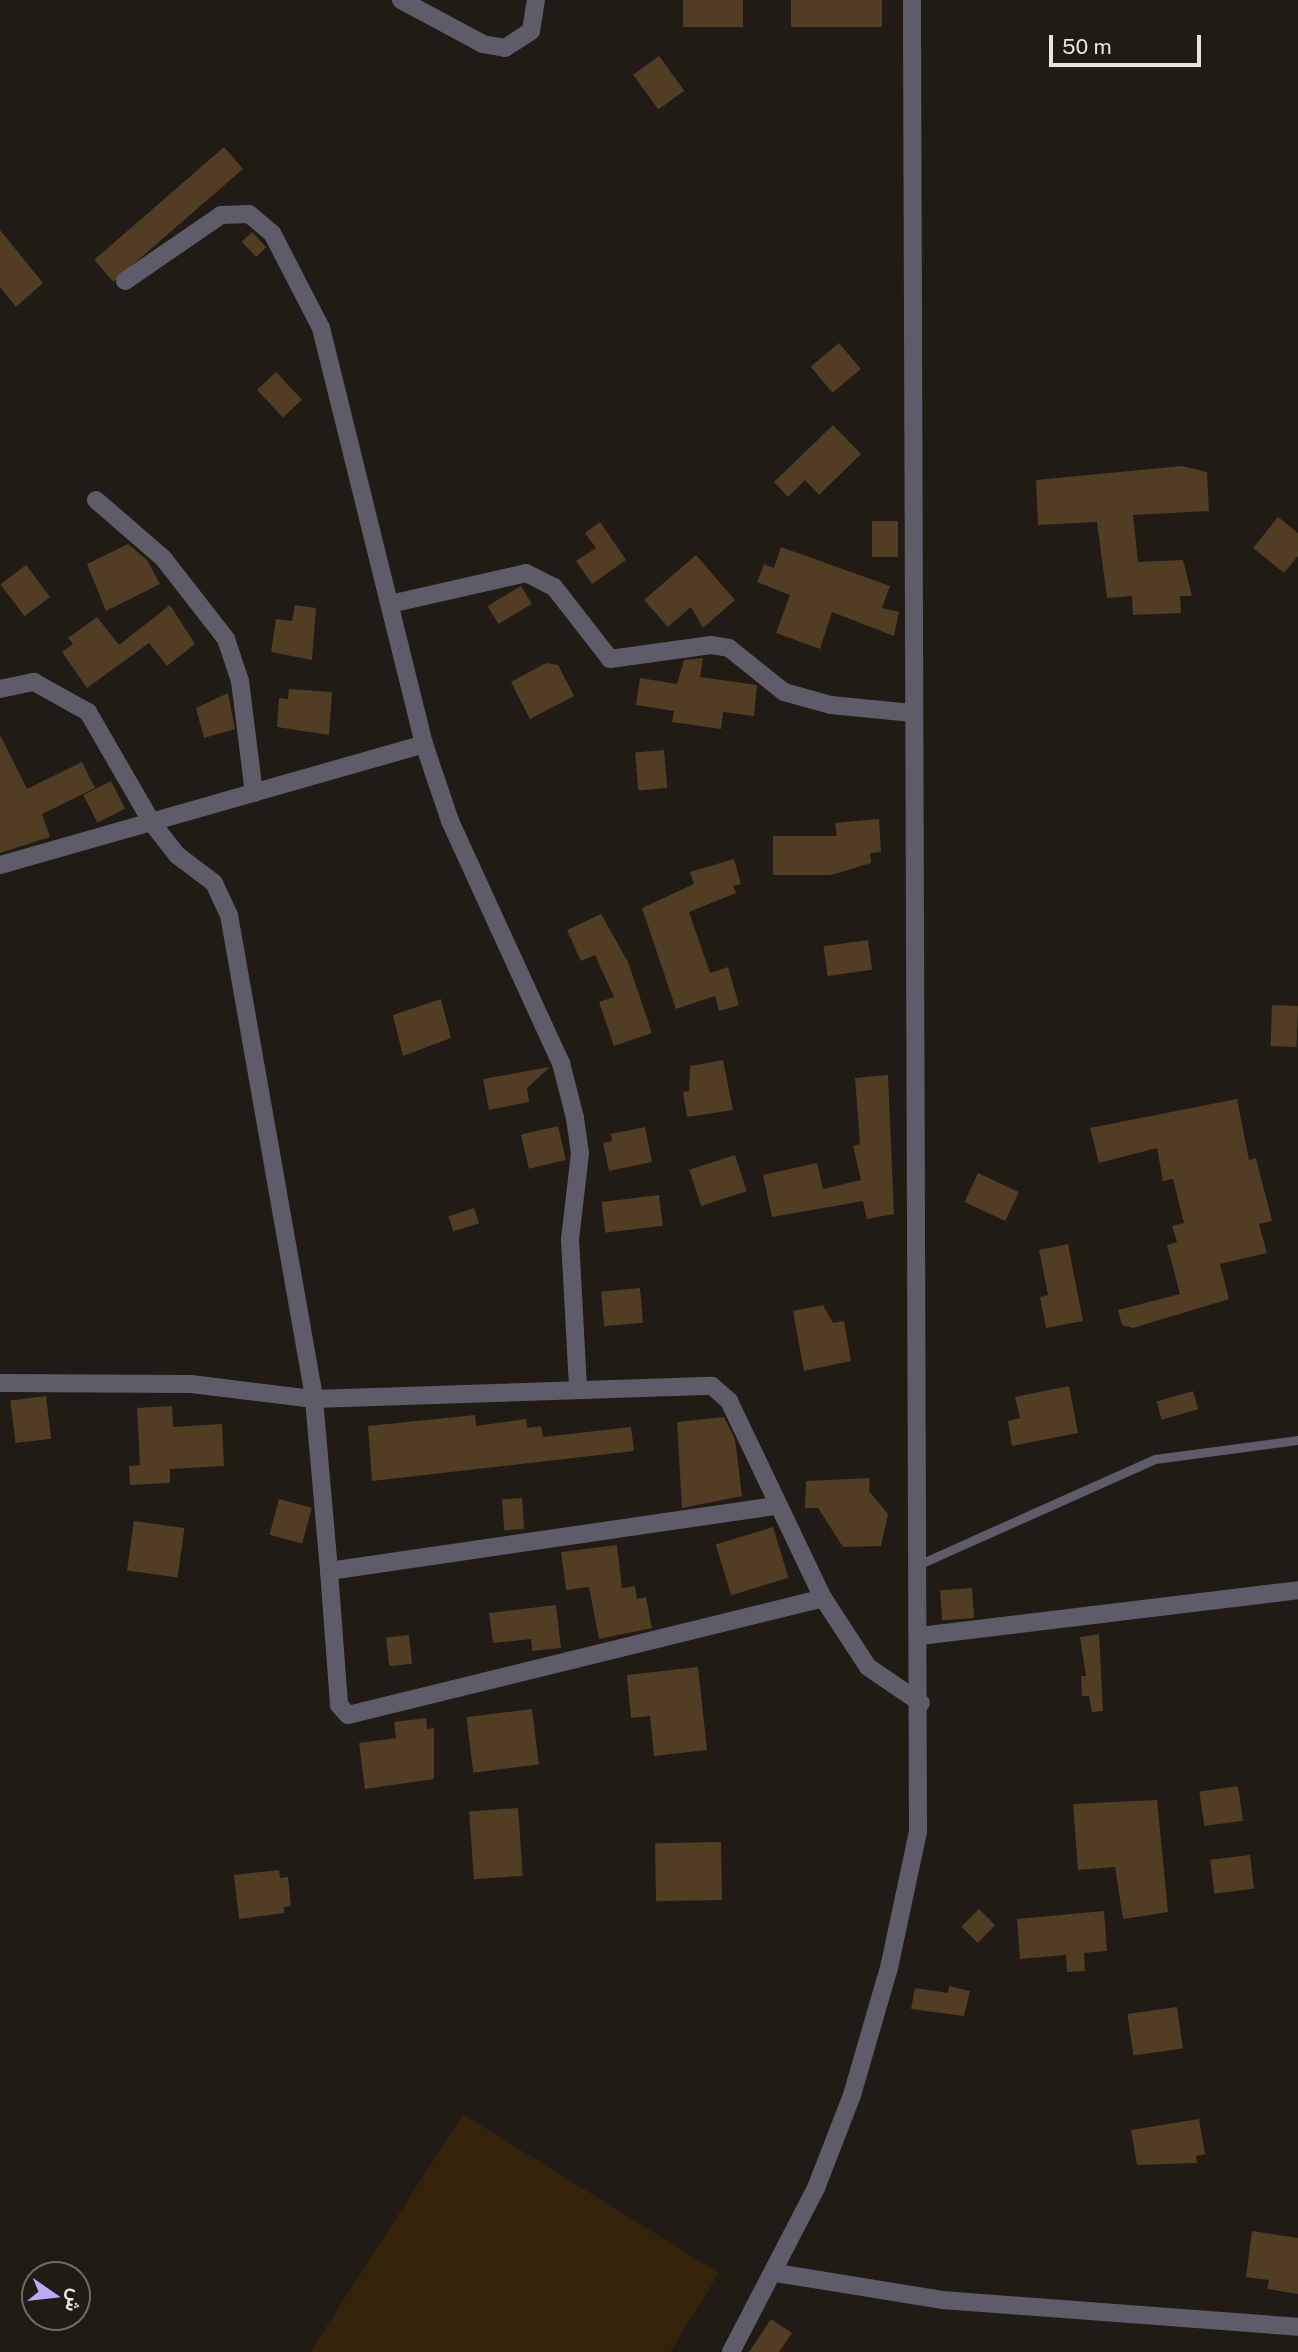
<!DOCTYPE html>
<html>
<head>
<meta charset="utf-8">
<style>
  body { margin:0 }
  #map { position:relative; width:1298px; height:2352px; overflow:hidden; background:#201b14; font-family:"Public Sans",Vazirmatn,sans-serif }
  div>[style] { position:absolute }
  .green>* { inset:0; background:#34230a }
  .building>* { inset:0; background:#503d23; transform-origin:0 0 }
  .lane>* { height:9px; margin:-4.5px; padding:0 4.5px; transform-origin:4.5px; border-radius:4.5px; background:#5f5c6a }
  .street>* { height:18px; margin:-9px; padding:0 9px; transform-origin:9px; border-radius:9px; background:#5f5c6a }
  span { translate:-50% -50%; white-space:nowrap; text-align:center; line-height:1.15; -webkit-text-stroke:5px #201b14; paint-order:stroke }
  .north { position:absolute; left:21px; top:2261px; width:70px; height:70px; box-sizing:border-box; background:#201b14; border:2px solid #706c66; border-radius:50%; rotate:104deg; font-size:19px; font-weight:700; line-height:28px; text-align:center; color:#e8e5e0 }
  .north::after { content:''; display:block; margin:auto; width:24px; height:32px; background:#bda9f5; clip-path:polygon(50% 0,100% 100%,50% 72%,0 100%) }
  .scale { position:absolute; left:1049px; top:35px; width:152px; height:32px; box-sizing:border-box; border:4px solid #e8e5e0; border-top:0; padding-left:9px; font-size:21px; line-height:24px; white-space:nowrap; color:#e8e5e0; -webkit-text-stroke:5px #201b14; paint-order:stroke }
</style>
</head>
<body>
<div id="map">
  <div class="green">
    <div style="clip-path:polygon(463px 2114px,719px 2273px,670px 2352px,310px 2352px)"></div>
  </div>
  <div class="building">
    <div style="left:683px;top:0;width:60px;height:27px"></div>
    <div style="left:791px;top:0;width:91px;height:27px"></div>
    <div style="left:659px;top:56px;width:43px;height:32px;rotate:54deg"></div>
    <div style="left:224px;top:147px;width:29px;height:172px;rotate:49deg"></div>
    <div style="clip-path:polygon(0 230px,43px 283px,16px 307px,0 287px)"></div>
    <div style="left:252px;top:232px;width:21px;height:14px;rotate:47deg"></div>
    <div style="left:839px;top:343px;width:34px;height:37px;rotate:50deg"></div>
    <div style="left:276px;top:372px;width:38px;height:26px;rotate:47deg"></div>
    <div style="clip-path:polygon(833px 425px,861px 454px,819px 495px,805px 480px,788px 497px,774px 482px)"></div>
    <div style="clip-path:polygon(1182px 466px,1207px 472px,1209px 511px,1133px 515px,1138px 562px,1183px 560px,1192px 596px,1180px 596px,1181px 613px,1133px 615px,1132px 596px,1107px 598px,1097px 522px,1038px 525px,1036px 480px)"></div>
    <div style="clip-path:polygon(1278px 517px,1298px 533px,1298px 556px,1284px 573px,1253px 548px)"></div>
    <div style="left:872px;top:521px;width:26px;height:36px"></div>
    <div style="clip-path:polygon(600px 522px,626px 560px,592px 584px,576px 561px,596px 548px,585px 533px)"></div>
    <div style="clip-path:polygon(128px 544px,147px 560px,160px 584px,106px 611px,87px 564px)"></div>
    <div style="clip-path:polygon(781px 547px,890px 586px,882px 608px,899px 612px,894px 636px,832px 612px,820px 649px,776px 633px,790px 595px,757px 582px,764px 564px,774px 568px)"></div>
    <div style="clip-path:polygon(696px 555px,735px 600px,703px 628px,691px 607px,668px 627px,644px 600px)"></div>
    <div style="left:26px;top:565px;width:40px;height:32px;rotate:53deg"></div>
    <div style="left:521px;top:586px;width:21px;height:39px;rotate:59deg"></div>
    <div style="clip-path:polygon(170px 605px,195px 644px,167px 666px,149px 643px,87px 688px,62px 652px,73px 644px,68px 638px,97px 617px,119px 645px)"></div>
    <div style="clip-path:polygon(295px 605px,316px 608px,312px 660px,271px 652px,276px 619px,292px 621px)"></div>
    <div style="clip-path:polygon(703px 658px,700px 677px,757px 685px,754px 716px,723px 712px,721px 729px,672px 722px,674px 711px,636px 705px,640px 678px,677px 684px,684px 660px)"></div>
    <div style="clip-path:polygon(546px 663px,558px 665px,574px 696px,530px 719px,511px 682px)"></div>
    <div style="clip-path:polygon(289px 689px,332px 692px,329px 735px,277px 727px,279px 698px,288px 699px)"></div>
    <div style="clip-path:polygon(228px 693px,235px 729px,204px 738px,196px 708px)"></div>
    <div style="clip-path:polygon(0 735px,27px 789px,82px 762px,95px 788px,42px 814px,50px 837px,0 853px)"></div>
    <div style="left:664px;top:750px;width:38px;height:29px;rotate:85deg"></div>
    <div style="left:111px;top:781px;width:31px;height:31px;rotate:63deg"></div>
    <div style="clip-path:polygon(879px 819px,881px 852px,870px 853px,871px 863px,831px 875px,773px 875px,773px 836px,837px 836px,835px 823px)"></div>
    <div style="clip-path:polygon(734px 859px,741px 884px,733px 886px,736px 893px,689px 912px,710px 973px,728px 967px,739px 1005px,719px 1011px,715px 996px,676px 1009px,642px 908px,694px 884px,690px 872px)"></div>
    <div style="clip-path:polygon(601px 914px,628px 962px,652px 1033px,614px 1046px,599px 1002px,614px 997px,595px 955px,581px 961px,567px 930px)"></div>
    <div style="left:868px;top:940px;width:30px;height:45px;rotate:82deg"></div>
    <div style="clip-path:polygon(441px 999px,451px 1038px,403px 1056px,393px 1015px)"></div>
    <div style="left:1272px;top:1005px;width:26px;height:41px;rotate:2deg"></div>
    <div style="clip-path:polygon(723px 1060px,733px 1110px,687px 1117px,683px 1092px,689px 1091px,690px 1066px)"></div>
    <div style="clip-path:polygon(550px 1067px,527px 1088px,529px 1102px,489px 1110px,483px 1079px)"></div>
    <div style="clip-path:polygon(888px 1075px,894px 1214px,867px 1219px,863px 1201px,772px 1217px,763px 1175px,817px 1163px,823px 1189px,861px 1180px,853px 1146px,860px 1144px,855px 1078px)"></div>
    <div style="clip-path:polygon(1237px 1099px,1249px 1160px,1256px 1158px,1272px 1221px,1259px 1224px,1267px 1253px,1220px 1264px,1229px 1299px,1133px 1328px,1122px 1325px,1118px 1310px,1180px 1294px,1167px 1245px,1177px 1242px,1172px 1226px,1184px 1223px,1173px 1179px,1163px 1181px,1157px 1148px,1099px 1163px,1090px 1128px)"></div>
    <div style="left:558px;top:1126px;width:35px;height:38px;rotate:77deg"></div>
    <div style="clip-path:polygon(645px 1127px,652px 1162px,609px 1171px,603px 1143px,612px 1141px,611px 1134px)"></div>
    <div style="left:735px;top:1155px;width:38px;height:48px;rotate:72deg"></div>
    <div style="left:978px;top:1173px;width:45px;height:32px;rotate:25deg"></div>
    <div style="left:659px;top:1195px;width:31px;height:58px;rotate:83deg"></div>
    <div style="left:474px;top:1208px;width:16px;height:27px;rotate:72deg"></div>
    <div style="clip-path:polygon(1068px 1244px,1083px 1321px,1046px 1328px,1040px 1297px,1048px 1295px,1039px 1250px)"></div>
    <div style="left:640px;top:1288px;width:35px;height:39px;rotate:85deg"></div>
    <div style="clip-path:polygon(823px 1305px,833px 1323px,844px 1321px,851px 1361px,804px 1371px,793px 1311px)"></div>
    <div style="clip-path:polygon(1069px 1386px,1078px 1433px,1012px 1446px,1008px 1421px,1020px 1418px,1015px 1397px)"></div>
    <div style="left:1193px;top:1391px;width:19px;height:38px;rotate:74deg"></div>
    <div style="left:46px;top:1396px;width:43px;height:36px;rotate:83deg"></div>
    <div style="clip-path:polygon(172px 1406px,173px 1427px,222px 1424px,224px 1466px,170px 1469px,170px 1483px,130px 1485px,129px 1466px,140px 1465px,137px 1408px)"></div>
    <div style="clip-path:polygon(475px 1415px,476px 1426px,526px 1419px,527px 1428px,541px 1426px,543px 1437px,631px 1427px,634px 1451px,372px 1481px,368px 1426px)"></div>
    <div style="clip-path:polygon(724px 1417px,735px 1439px,742px 1496px,682px 1508px,677px 1422px)"></div>
    <div style="clip-path:polygon(870px 1478px,869px 1491px,888px 1514px,881px 1546px,843px 1547px,818px 1508px,805px 1508px,806px 1481px)"></div>
    <div style="left:522px;top:1498px;width:31px;height:20px;rotate:86deg"></div>
    <div style="left:279px;top:1499px;width:34px;height:37px;rotate:15deg"></div>
    <div style="left:134px;top:1521px;width:51px;height:50px;rotate:8deg"></div>
    <div style="left:773px;top:1527px;width:53px;height:60px;rotate:73deg"></div>
    <div style="clip-path:polygon(617px 1545px,622px 1588px,635px 1586px,637px 1599px,646px 1597px,652px 1628px,599px 1639px,589px 1587px,566px 1590px,561px 1552px)"></div>
    <div style="left:972px;top:1588px;width:30px;height:32px;rotate:86deg"></div>
    <div style="clip-path:polygon(556px 1605px,561px 1648px,532px 1651px,531px 1639px,493px 1643px,489px 1613px)"></div>
    <div style="clip-path:polygon(1099px 1634px,1103px 1711px,1092px 1712px,1089px 1696px,1082px 1696px,1081px 1676px,1086px 1676px,1080px 1637px)"></div>
    <div style="left:409px;top:1635px;width:29px;height:23px;rotate:84deg"></div>
    <div style="clip-path:polygon(698px 1667px,707px 1750px,654px 1756px,650px 1716px,631px 1718px,627px 1675px)"></div>
    <div style="left:532px;top:1709px;width:56px;height:66px;rotate:83deg"></div>
    <div style="clip-path:polygon(426px 1718px,427px 1729px,434px 1728px,434px 1779px,365px 1789px,359px 1743px,396px 1738px,394px 1722px)"></div>
    <div style="left:1238px;top:1786px;width:35px;height:39px;rotate:82deg"></div>
    <div style="clip-path:polygon(1157px 1800px,1168px 1912px,1123px 1919px,1115px 1867px,1078px 1870px,1073px 1804px)"></div>
    <div style="left:518px;top:1808px;width:68px;height:49px;rotate:86deg"></div>
    <div style="left:721px;top:1842px;width:58px;height:66px;rotate:89deg"></div>
    <div style="left:1250px;top:1855px;width:34px;height:40px;rotate:83deg"></div>
    <div style="clip-path:polygon(279px 1870px,280px 1878px,288px 1877px,291px 1906px,284px 1907px,284px 1913px,239px 1919px,234px 1875px)"></div>
    <div style="left:979px;top:1909px;width:23px;height:25px;rotate:45deg"></div>
    <div style="clip-path:polygon(1104px 1911px,1107px 1951px,1084px 1953px,1085px 1971px,1067px 1972px,1066px 1955px,1020px 1959px,1017px 1919px)"></div>
    <div style="clip-path:polygon(949px 1986px,970px 1991px,964px 2016px,911px 2009px,915px 1988px,948px 1993px)"></div>
    <div style="left:1177px;top:2007px;width:42px;height:50px;rotate:82deg"></div>
    <div style="clip-path:polygon(1199px 2119px,1205px 2154px,1196px 2156px,1197px 2163px,1137px 2165px,1131px 2130px)"></div>
    <div style="clip-path:polygon(1252px 2231px,1298px 2238px,1298px 2294px,1267px 2289px,1269px 2280px,1246px 2277px)"></div>
    <div style="clip-path:polygon(771px 2319px,792px 2333px,779px 2352px,749px 2352px)"></div>
  </div>
  <div class="lane">
    <div style="left:920px;top:1564px;width:257px;rotate:-24.1deg"></div>
    <div style="left:1155px;top:1459px;width:144px;rotate:-7.6deg"></div>
  </div>
  <div class="street">
    <div style="left:401px;top:0;width:93px;rotate:28.2deg"></div>
    <div style="left:483px;top:44px;width:22px;rotate:10deg"></div>
    <div style="left:505px;top:48px;width:31px;rotate:-33deg"></div>
    <div style="left:531px;top:31px;width:31px;rotate:-81deg"></div>
    <div style="left:125px;top:281px;width:116px;rotate:-34.5deg"></div>
    <div style="left:221px;top:215px;width:28px;rotate:-2deg"></div>
    <div style="left:249px;top:214px;width:30px;rotate:40deg"></div>
    <div style="left:272px;top:233px;width:107px;rotate:62.7deg"></div>
    <div style="left:321px;top:328px;width:429px;rotate:76.1deg"></div>
    <div style="left:424px;top:744px;width:81px;rotate:71.3deg"></div>
    <div style="left:450px;top:821px;width:266px;rotate:65.4deg"></div>
    <div style="left:561px;top:1063px;width:57px;rotate:75.7deg"></div>
    <div style="left:575px;top:1118px;width:35px;rotate:82deg"></div>
    <div style="left:580px;top:1153px;width:87px;rotate:96.6deg"></div>
    <div style="left:570px;top:1239px;width:149px;rotate:86.9deg"></div>
    <div style="left:96px;top:500px;width:89px;rotate:40.9deg"></div>
    <div style="left:163px;top:558px;width:103px;rotate:52.1deg"></div>
    <div style="left:226px;top:639px;width:44px;rotate:71.6deg"></div>
    <div style="left:240px;top:681px;width:113px;rotate:82.9deg"></div>
    <div style="left:390px;top:604px;width:139px;rotate:-12.8deg"></div>
    <div style="left:526px;top:573px;width:31px;rotate:27deg"></div>
    <div style="left:554px;top:587px;width:91px;rotate:52.1deg"></div>
    <div style="left:610px;top:659px;width:102px;rotate:-7.9deg"></div>
    <div style="left:711px;top:645px;width:18px;rotate:9deg"></div>
    <div style="left:729px;top:648px;width:70px;rotate:38.7deg"></div>
    <div style="left:784px;top:692px;width:49px;rotate:15.5deg"></div>
    <div style="left:831px;top:705px;width:82px;rotate:5.6deg"></div>
    <div style="left:0;top:689px;width:35px;rotate:-12deg"></div>
    <div style="left:34px;top:682px;width:62px;rotate:29.1deg"></div>
    <div style="left:88px;top:712px;width:128px;rotate:60deg"></div>
    <div style="left:152px;top:823px;width:41px;rotate:52deg"></div>
    <div style="left:177px;top:855px;width:46px;rotate:37.1deg"></div>
    <div style="left:214px;top:883px;width:35px;rotate:65deg"></div>
    <div style="left:229px;top:915px;width:491px;rotate:80deg"></div>
    <div style="left:314px;top:1399px;width:173px;rotate:85deg"></div>
    <div style="left:329px;top:1571px;width:453px;rotate:-8.3deg"></div>
    <div style="left:0;top:865px;width:441px;rotate:-15.9deg"></div>
    <div style="left:0;top:1383px;width:191px;rotate:0.3deg"></div>
    <div style="left:191px;top:1384px;width:124px;rotate:7deg"></div>
    <div style="left:314px;top:1399px;width:398px;rotate:-1.9deg"></div>
    <div style="left:712px;top:1386px;width:23px;rotate:41deg"></div>
    <div style="left:729px;top:1401px;width:218px;rotate:64.5deg"></div>
    <div style="left:823px;top:1598px;width:82px;rotate:56.9deg"></div>
    <div style="left:868px;top:1667px;width:64px;rotate:34.2deg"></div>
    <div style="left:329px;top:1571px;width:134px;rotate:85.7deg"></div>
    <div style="left:339px;top:1705px;width:13px;rotate:48deg"></div>
    <div style="left:348px;top:1715px;width:489px;rotate:-13.8deg"></div>
    <div style="left:920px;top:1636px;width:381px;rotate:-6.9deg"></div>
    <div style="left:776px;top:2273px;width:168px;rotate:9.2deg"></div>
    <div style="left:942px;top:2300px;width:357px;rotate:4.3deg"></div>
    <div style="left:731px;top:2352px;width:185px;rotate:-62.6deg"></div>
    <div style="left:816px;top:2188px;width:100px;rotate:-68.8deg"></div>
    <div style="left:852px;top:2095px;width:132px;rotate:-73.8deg"></div>
    <div style="left:889px;top:1968px;width:139px;rotate:-78deg"></div>
    <div style="left:918px;top:1832px;width:1832px;rotate:-90.19deg"></div>
  </div>
  <div class="north">ش</div>
  <div class="scale">50 m</div>
</div>
</body>
</html>
